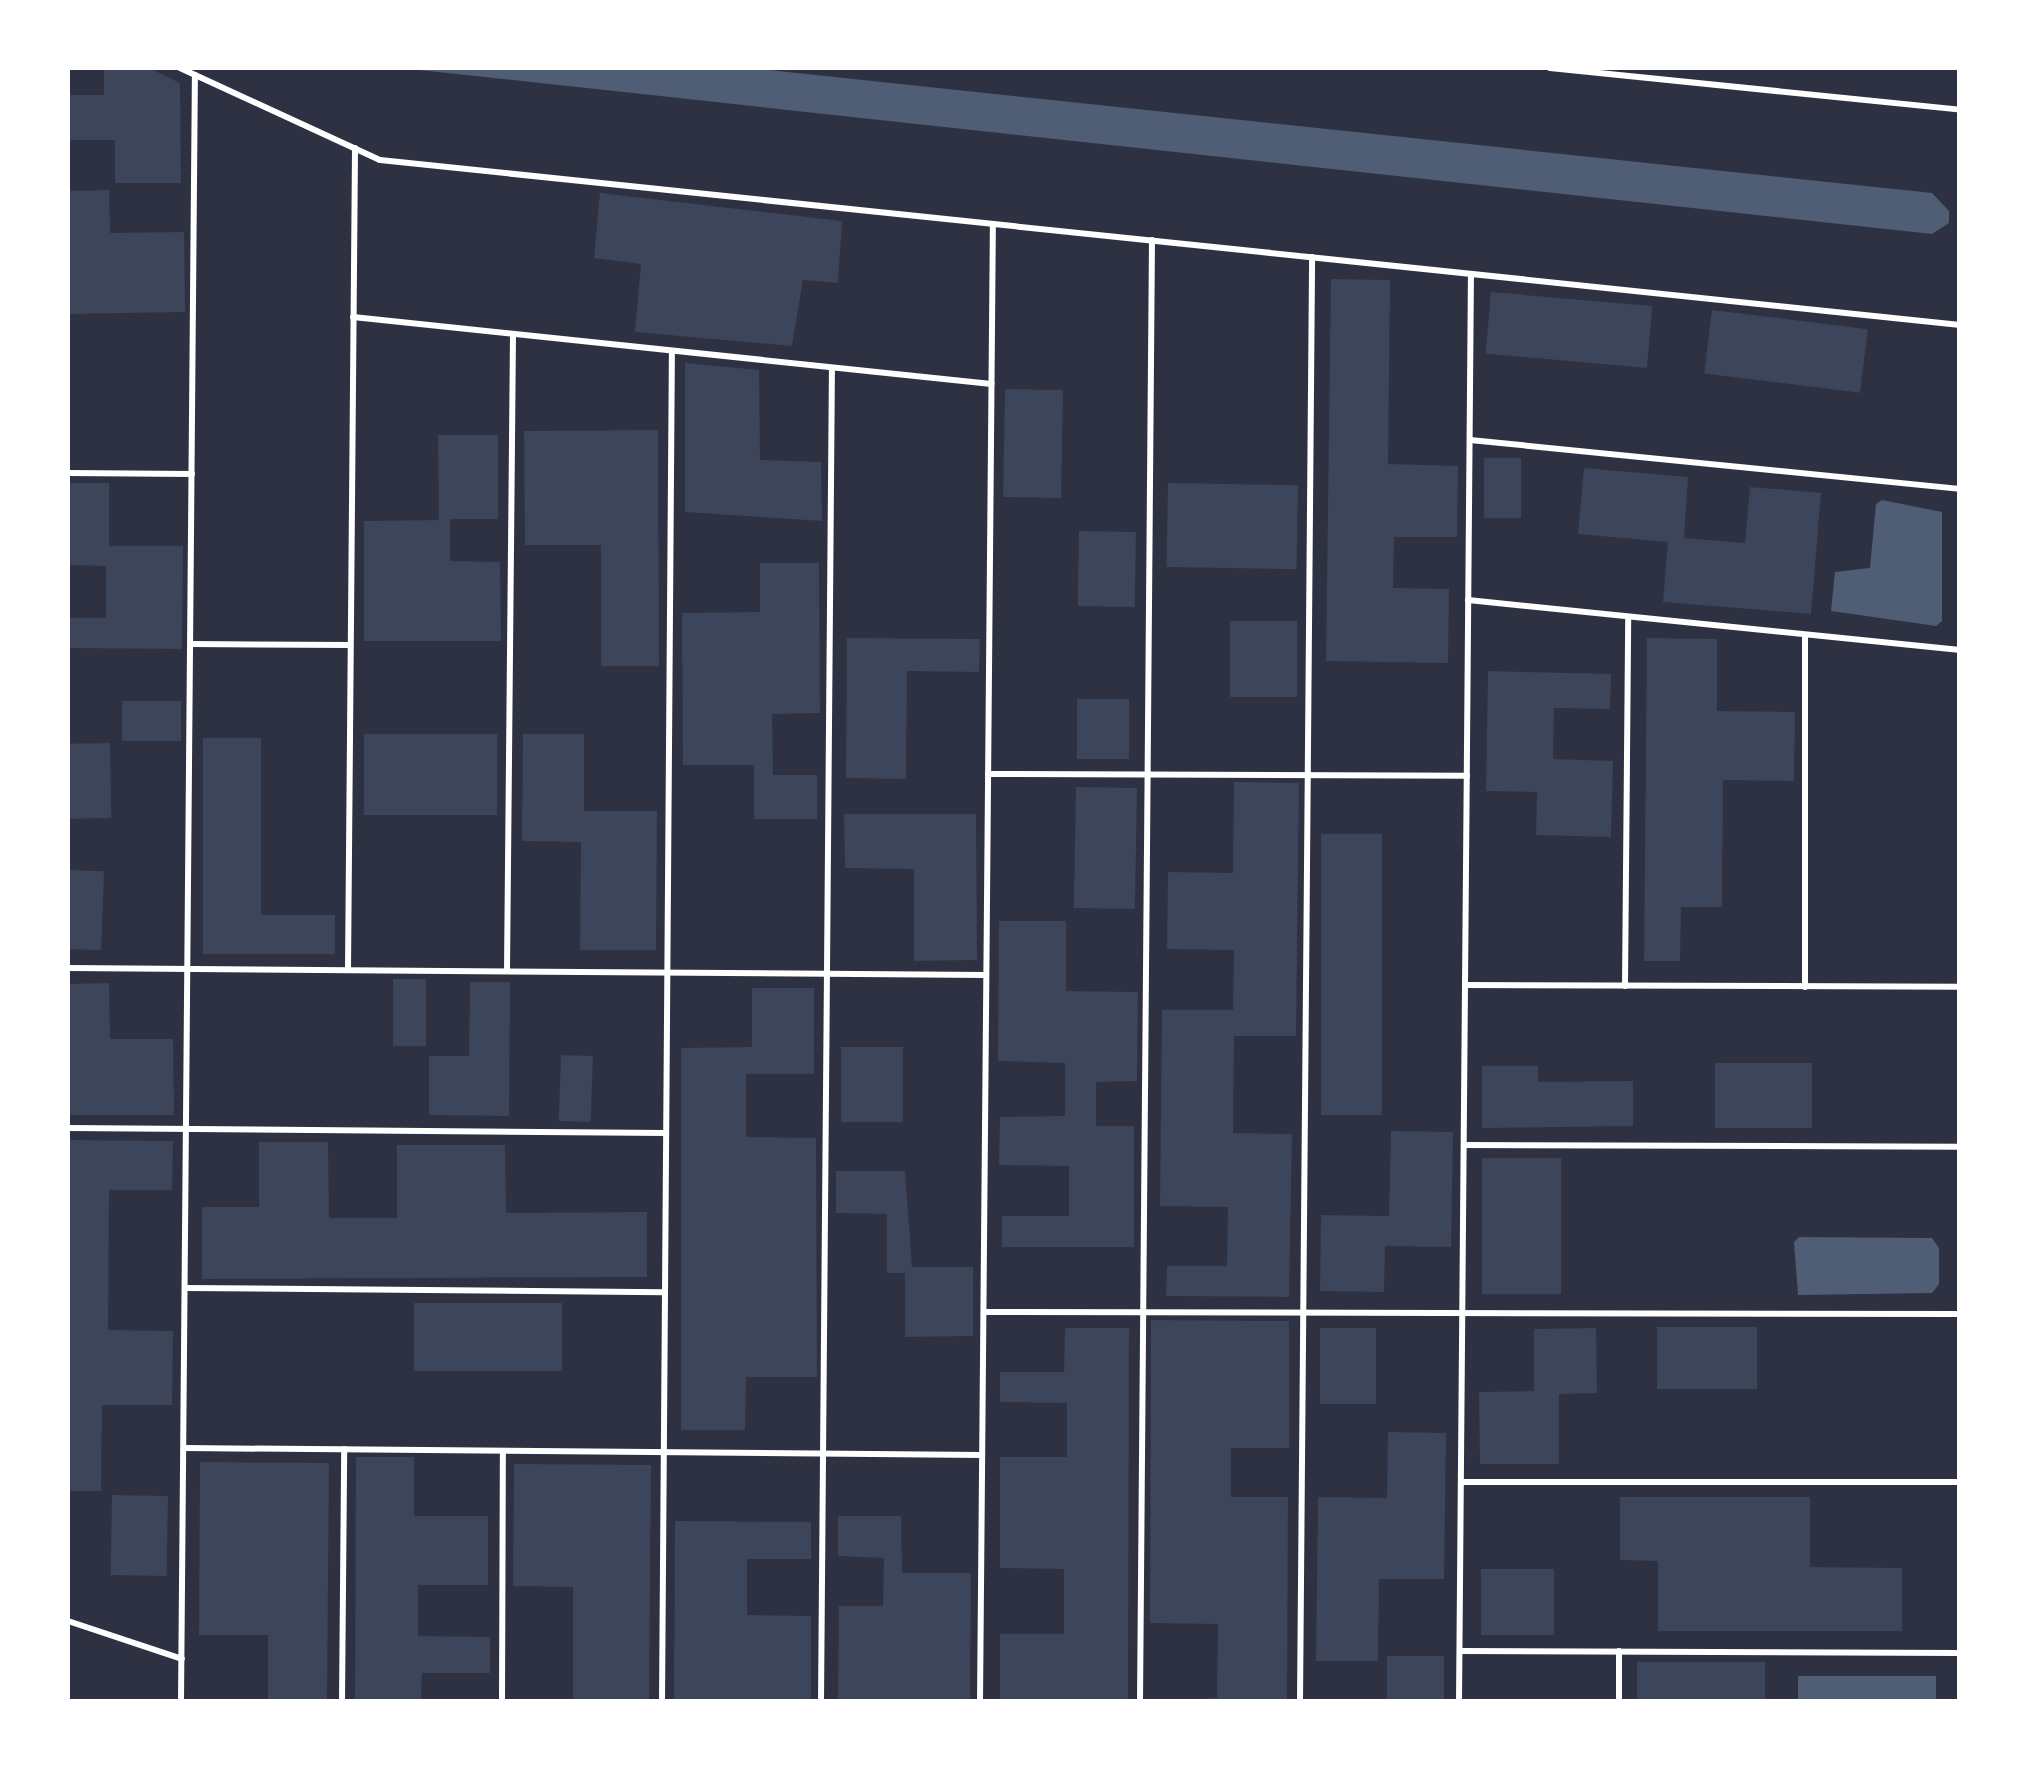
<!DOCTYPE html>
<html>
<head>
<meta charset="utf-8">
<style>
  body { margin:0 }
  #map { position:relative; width:2027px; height:1769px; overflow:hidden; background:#2d3142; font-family:"Work Sans",sans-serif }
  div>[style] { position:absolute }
  .green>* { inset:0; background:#3c4559; transform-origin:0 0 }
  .water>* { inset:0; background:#4f5d75; transform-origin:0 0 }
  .minor>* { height:6px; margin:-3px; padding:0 3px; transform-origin:3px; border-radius:3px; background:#fff }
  span { translate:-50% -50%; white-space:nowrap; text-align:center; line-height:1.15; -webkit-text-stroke:8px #fff; paint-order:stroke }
  .frame { position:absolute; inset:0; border:70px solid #fff; pointer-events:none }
</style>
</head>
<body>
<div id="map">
  <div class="green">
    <div style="clip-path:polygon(104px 68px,149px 68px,180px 83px,181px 183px,115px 183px,115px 140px,68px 140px,68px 95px,104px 95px)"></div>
    <div style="clip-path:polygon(109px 190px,110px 233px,184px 232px,185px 312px,68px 314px,68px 191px)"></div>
    <div style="clip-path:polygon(600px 193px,842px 221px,838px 283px,803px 280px,792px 346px,635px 332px,641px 264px,594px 258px)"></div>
    <div style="clip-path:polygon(1331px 279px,1390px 280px,1388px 464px,1458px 466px,1457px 537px,1394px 537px,1393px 588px,1449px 589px,1448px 663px,1326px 661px)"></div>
    <div style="left:1491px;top:292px;width:162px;height:62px;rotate:5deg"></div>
    <div style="left:1712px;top:310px;width:157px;height:64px;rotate:7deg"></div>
    <div style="clip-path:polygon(685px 363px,759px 370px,760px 460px,821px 462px,822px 521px,685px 512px)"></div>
    <div style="left:1005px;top:389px;width:58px;height:108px;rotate:1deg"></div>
    <div style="clip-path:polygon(658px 430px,659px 666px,601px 666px,601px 545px,525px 545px,524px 431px)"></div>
    <div style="clip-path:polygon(438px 435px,498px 435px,498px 519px,450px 519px,450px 561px,500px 562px,501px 641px,364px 641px,364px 521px,439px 520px)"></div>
    <div style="left:1484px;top:458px;width:37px;height:60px"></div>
    <div style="clip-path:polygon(1584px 468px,1688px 477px,1684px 538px,1745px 543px,1750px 487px,1821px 493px,1811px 614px,1663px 602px,1668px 542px,1578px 534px)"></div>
    <div style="clip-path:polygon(68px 483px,109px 483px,109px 546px,183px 546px,182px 649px,68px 648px,68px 618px,106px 618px,106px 566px,68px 565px)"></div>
    <div style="left:1168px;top:483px;width:130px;height:84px;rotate:1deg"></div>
    <div style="left:1079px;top:531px;width:57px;height:75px;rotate:1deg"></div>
    <div style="clip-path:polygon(760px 563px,819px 563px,820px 713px,772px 714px,773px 775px,817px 775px,817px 819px,754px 819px,754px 765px,683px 765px,682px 613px,760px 612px)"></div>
    <div style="left:1230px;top:621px;width:67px;height:76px"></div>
    <div style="clip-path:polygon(847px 638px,980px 639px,979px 672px,907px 671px,906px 779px,846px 778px)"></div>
    <div style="clip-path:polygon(1647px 638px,1717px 639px,1717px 711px,1795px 712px,1794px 781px,1723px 780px,1722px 907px,1681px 907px,1680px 961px,1644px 961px)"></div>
    <div style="clip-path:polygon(1488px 671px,1611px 674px,1610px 709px,1554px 708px,1553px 759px,1613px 761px,1611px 837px,1536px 835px,1537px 792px,1486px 791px)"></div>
    <div style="left:1077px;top:699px;width:52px;height:60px"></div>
    <div style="left:122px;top:701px;width:59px;height:40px"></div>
    <div style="left:497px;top:734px;width:81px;height:133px;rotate:90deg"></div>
    <div style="clip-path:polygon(523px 734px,584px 734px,584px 811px,657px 811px,656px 950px,580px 950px,581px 842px,522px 841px)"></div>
    <div style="clip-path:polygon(203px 738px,261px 738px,261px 915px,335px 915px,335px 954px,203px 954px)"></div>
    <div style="left:110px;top:743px;width:75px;height:42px;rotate:89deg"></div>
    <div style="clip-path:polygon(1234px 782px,1299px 783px,1296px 1036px,1234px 1036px,1233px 1133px,1292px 1134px,1289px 1297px,1166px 1296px,1167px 1266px,1227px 1266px,1228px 1207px,1160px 1206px,1162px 1010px,1233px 1010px,1234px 950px,1167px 949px,1168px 872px,1233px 873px)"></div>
    <div style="left:1076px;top:787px;width:61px;height:121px;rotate:1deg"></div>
    <div style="clip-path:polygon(844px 814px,976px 814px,977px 960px,914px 961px,914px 869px,845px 868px)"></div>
    <div style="left:1321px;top:834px;width:61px;height:281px"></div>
    <div style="left:68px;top:870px;width:36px;height:79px;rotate:2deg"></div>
    <div style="clip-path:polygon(999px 921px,1066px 921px,1066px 991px,1138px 992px,1137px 1081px,1096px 1082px,1096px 1126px,1134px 1126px,1134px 1247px,1002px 1247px,1002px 1216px,1069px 1216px,1069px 1166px,999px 1165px,1000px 1117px,1065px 1116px,1065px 1063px,998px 1061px)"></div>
    <div style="left:393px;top:979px;width:33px;height:67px"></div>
    <div style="clip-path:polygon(470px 982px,510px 982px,509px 1116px,429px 1115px,429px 1056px,469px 1056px)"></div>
    <div style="clip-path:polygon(109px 983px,110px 1039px,173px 1039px,174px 1115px,68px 1115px,68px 984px)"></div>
    <div style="clip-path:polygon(752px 988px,814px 988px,814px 1074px,746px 1074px,746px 1137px,816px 1138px,817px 1377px,746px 1377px,745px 1430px,681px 1430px,681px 1048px,752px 1047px)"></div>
    <div style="left:841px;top:1047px;width:62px;height:75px"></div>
    <div style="left:561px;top:1055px;width:32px;height:66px;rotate:2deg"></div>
    <div style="left:1715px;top:1063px;width:97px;height:65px"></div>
    <div style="clip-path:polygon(1482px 1066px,1538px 1066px,1538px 1082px,1633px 1081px,1633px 1126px,1482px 1128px)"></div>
    <div style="clip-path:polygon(1391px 1131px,1453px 1132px,1451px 1247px,1385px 1246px,1384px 1292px,1320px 1291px,1321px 1215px,1389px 1216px)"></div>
    <div style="clip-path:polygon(68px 1140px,173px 1141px,172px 1190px,109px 1190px,108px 1330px,173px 1331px,172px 1405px,102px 1405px,101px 1491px,68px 1491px)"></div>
    <div style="clip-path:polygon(259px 1142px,328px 1142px,329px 1218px,397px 1218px,397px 1145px,505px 1145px,506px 1213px,647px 1212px,647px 1277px,202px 1279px,202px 1207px,259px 1207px)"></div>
    <div style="left:1482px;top:1158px;width:79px;height:136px"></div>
    <div style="clip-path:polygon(836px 1171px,905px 1171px,912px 1267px,973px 1267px,973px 1336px,905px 1337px,905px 1273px,887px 1273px,887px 1214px,836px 1213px)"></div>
    <div style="left:414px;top:1303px;width:148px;height:68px"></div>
    <div style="clip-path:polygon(1151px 1320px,1289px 1321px,1289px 1448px,1231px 1448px,1231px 1497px,1288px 1497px,1287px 1701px,1152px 1701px,1217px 1698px,1218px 1624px,1150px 1623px)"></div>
    <div style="left:1657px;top:1327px;width:100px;height:62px"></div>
    <div style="clip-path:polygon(1065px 1328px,1129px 1328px,1128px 1701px,1000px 1701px,1000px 1634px,1064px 1634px,1064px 1569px,1000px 1568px,1000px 1457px,1067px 1457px,1067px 1403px,1000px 1402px,1000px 1372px,1064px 1372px)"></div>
    <div style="left:1320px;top:1328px;width:56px;height:76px"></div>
    <div style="clip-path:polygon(1596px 1328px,1597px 1393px,1559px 1394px,1559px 1464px,1480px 1464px,1479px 1392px,1534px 1391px,1534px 1329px)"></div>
    <div style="clip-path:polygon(1388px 1432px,1446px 1433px,1444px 1579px,1379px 1579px,1378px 1661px,1316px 1661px,1318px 1497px,1387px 1498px)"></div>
    <div style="clip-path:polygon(356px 1457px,414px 1457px,414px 1516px,488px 1516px,488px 1585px,418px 1585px,418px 1636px,490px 1637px,490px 1673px,422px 1673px,421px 1701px,355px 1701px)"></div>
    <div style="clip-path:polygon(200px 1462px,329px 1463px,327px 1701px,268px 1701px,268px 1635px,199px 1635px)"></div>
    <div style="clip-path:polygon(514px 1464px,651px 1465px,649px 1701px,573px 1701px,573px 1587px,513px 1586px)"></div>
    <div style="left:112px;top:1495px;width:56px;height:80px;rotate:1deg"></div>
    <div style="clip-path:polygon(1620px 1497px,1810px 1497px,1810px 1567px,1902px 1568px,1902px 1631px,1658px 1631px,1658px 1561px,1620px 1560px)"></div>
    <div style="clip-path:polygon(838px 1516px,901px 1516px,902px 1573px,971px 1573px,970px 1701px,838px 1701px,839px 1606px,883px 1606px,884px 1558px,838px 1556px)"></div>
    <div style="clip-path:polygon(675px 1521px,811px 1522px,811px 1559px,747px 1559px,747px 1615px,811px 1616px,811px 1701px,674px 1701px)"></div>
    <div style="left:1481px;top:1569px;width:73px;height:66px"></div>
    <div style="left:1387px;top:1656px;width:57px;height:45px"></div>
    <div style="left:1637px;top:1662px;width:128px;height:39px"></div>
  </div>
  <div class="water">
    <div style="clip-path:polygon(401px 68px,749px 68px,1932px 193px,1949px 211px,1949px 223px,1932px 234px)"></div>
    <div style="clip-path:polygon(1882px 500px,1942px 512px,1942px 621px,1936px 626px,1831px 611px,1835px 572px,1870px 568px,1876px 504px)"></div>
    <div style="clip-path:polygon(1799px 1237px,1932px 1238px,1939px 1248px,1939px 1284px,1932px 1293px,1798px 1295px,1794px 1242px)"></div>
    <div style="left:1798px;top:1676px;width:138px;height:25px"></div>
  </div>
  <div class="minor">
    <div style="left:180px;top:68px;width:220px;rotate:24.7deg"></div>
    <div style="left:380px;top:160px;width:1589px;rotate:5.96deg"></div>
    <div style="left:1550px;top:68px;width:412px;rotate:5.8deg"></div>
    <div style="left:353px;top:317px;width:642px;rotate:5.99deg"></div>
    <div style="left:1470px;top:440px;width:492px;rotate:5.7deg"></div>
    <div style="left:68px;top:473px;width:124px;rotate:0.5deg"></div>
    <div style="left:1468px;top:600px;width:495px;rotate:5.8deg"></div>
    <div style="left:191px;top:644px;width:159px;rotate:0.4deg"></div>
    <div style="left:988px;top:774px;width:479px;rotate:0.2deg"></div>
    <div style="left:68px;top:968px;width:918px;rotate:0.44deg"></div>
    <div style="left:348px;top:970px;width:822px;rotate:-89.51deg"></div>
    <div style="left:507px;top:971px;width:637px;rotate:-89.46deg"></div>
    <div style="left:1465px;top:985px;width:495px;rotate:0.2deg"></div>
    <div style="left:1625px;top:986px;width:369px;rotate:-89.5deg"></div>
    <div style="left:1805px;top:987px;width:352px;rotate:-90deg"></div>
    <div style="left:68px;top:1128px;width:598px;rotate:0.48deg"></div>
    <div style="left:1464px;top:1145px;width:496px;rotate:0.2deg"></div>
    <div style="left:185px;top:1288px;width:479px;rotate:0.5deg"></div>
    <div style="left:984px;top:1312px;width:976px;rotate:0.12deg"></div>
    <div style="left:184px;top:1448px;width:798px;rotate:0.5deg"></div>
    <div style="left:1461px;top:1482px;width:499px"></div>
    <div style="left:68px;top:1621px;width:120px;rotate:18.4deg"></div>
    <div style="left:1460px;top:1651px;width:500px;rotate:0.23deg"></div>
    <div style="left:181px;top:1702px;width:1627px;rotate:-89.51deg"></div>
    <div style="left:342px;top:1702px;width:253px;rotate:-89.5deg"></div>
    <div style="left:502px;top:1702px;width:251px;rotate:-89.8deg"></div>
    <div style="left:662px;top:1702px;width:1351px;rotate:-89.58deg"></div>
    <div style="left:821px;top:1702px;width:1334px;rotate:-89.53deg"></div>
    <div style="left:980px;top:1702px;width:1478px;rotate:-89.5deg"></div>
    <div style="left:1140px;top:1702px;width:1462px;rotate:-89.53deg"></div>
    <div style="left:1300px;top:1702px;width:1445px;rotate:-89.52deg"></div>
    <div style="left:1459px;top:1702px;width:1428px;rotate:-89.52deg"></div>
    <div style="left:1619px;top:1702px;width:51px;rotate:-90deg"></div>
  </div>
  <div class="frame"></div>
</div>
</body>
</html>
